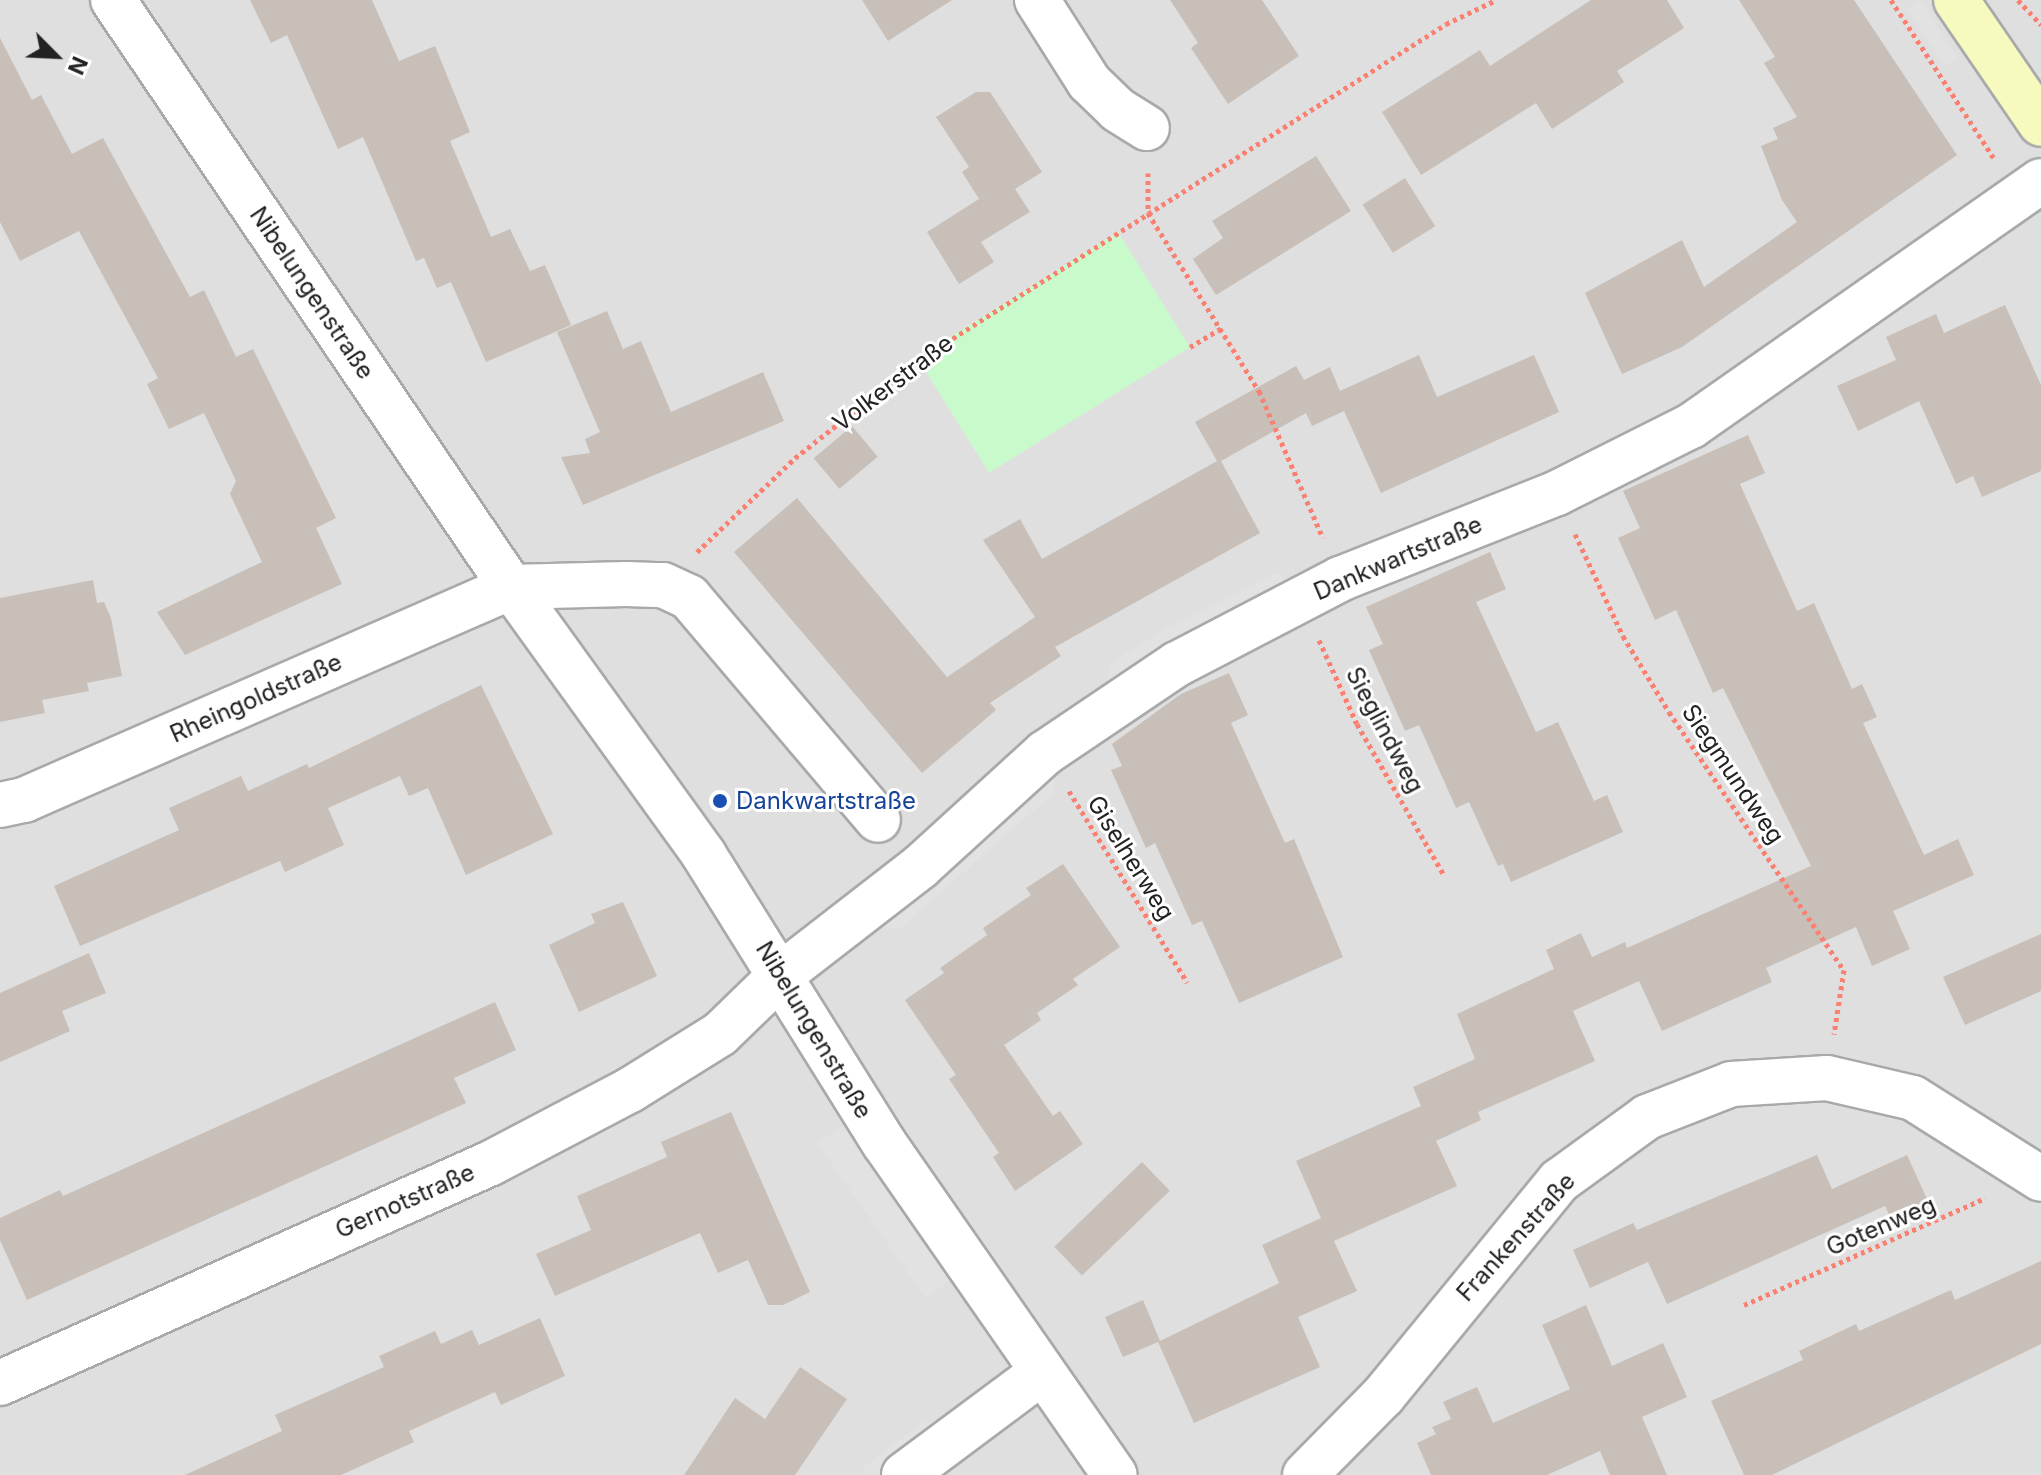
<!DOCTYPE html>
<html>
<head>
<meta charset="utf-8">
<style>
  body { margin:0 }
  #map { position:relative; width:2041px; height:1475px; overflow:hidden; background:#f2efe9; font-family:Inter,sans-serif }
  div>[style] { position:absolute }
  .residential>* { inset:0; background:#e0dfdf; transform-origin:0 0 }
  .park>* { inset:0; background:#c8facc; transform-origin:0 0 }
  .parking>* { inset:0; background:#e2e2e2; transform-origin:0 0 }
  .building>* { inset:0; background:#c7bfb8; transform-origin:0 0 }
  .path>* { height:5px; margin-top:-2.5px; transform-origin:0; background:repeating-linear-gradient(90deg,#fa8072 0 4px,transparent 0 8px) }
  .roads { filter:drop-shadow(2px 0 #a9a9a9) drop-shadow(-2px 0 #a9a9a9) drop-shadow(0 2px #a9a9a9) drop-shadow(0 -2px #a9a9a9) }
  .street>* { height:44px; margin:-22px; padding:0 22px; transform-origin:22px; border-radius:22px; background:#fff }
  .secondary>* { height:44px; margin:-22px; padding:0 22px; transform-origin:22px; border-radius:22px; background:#f7fabf }
  .dots>* { width:22px; height:22px; translate:-50% -50%; box-sizing:border-box; border:4px solid #fff; border-radius:50% }
  span { translate:-50% -50%; white-space:nowrap; text-align:center; line-height:1.15; -webkit-text-stroke:6px #fff; paint-order:stroke }
  .street-label { font-size:24px; color:#222 }
  .transit-label { font-size:24px; color:#164399 }
  .left { translate:0 -50%; text-align:left }
  .north { position:absolute; left:16px; top:16px; width:80px; height:80px; -webkit-text-stroke:6px #fff; paint-order:stroke; rotate:114deg; font-size:22px; font-weight:700; line-height:32px; text-align:center; color:#222 }
  .north::after { content:''; display:block; margin:auto; width:28px; height:36px; background:#222; clip-path:polygon(50% 0,100% 100%,50% 72%,0 100%) }
</style>
</head>
<body>
<div id="map">
  <div class="residential">
    <div style="left:0;top:0;width:2041px;height:1475px"></div>
  </div>
  <div class="park">
    <div style="left:1118px;top:232px;width:136px;height:237px;rotate:58deg"></div>
  </div>
  <div class="parking">
    <div style="left:1920px;top:0;width:69px;height:15px;rotate:57deg"></div>
    <div style="clip-path:polygon(1276px 573px,1293px 582px,1106px 682px,1112px 662px,1170px 626px)"></div>
    <div style="clip-path:polygon(1054px 771px,1054px 793px,900px 928px,874px 927px)"></div>
    <div style="left:847px;top:1123px;width:188px;height:36px;rotate:55deg"></div>
    <div style="clip-path:polygon(926px 1420px,935px 1432px,876px 1475px,867px 1475px,862px 1468px)"></div>
  </div>
  <div class="building">
    <div style="clip-path:polygon(250px 0,372px 0,399px 61px,435px 46px,470px 132px,450px 141px,491px 237px,510px 229px,530px 271px,545px 265px,571px 325px,486px 362px,451px 282px,437px 288px,424px 258px,416px 261px,363px 137px,338px 149px,287px 35px,271px 43px)"></div>
    <div style="clip-path:polygon(862px 0,952px 0,888px 41px)"></div>
    <div style="clip-path:polygon(1170px 0,1262px 0,1299px 56px,1228px 104px,1191px 48px,1198px 43px)"></div>
    <div style="clip-path:polygon(1591px 0,1667px 0,1684px 28px,1617px 71px,1624px 82px,1552px 129px,1536px 103px,1421px 175px,1382px 112px,1480px 50px,1490px 66px)"></div>
    <div style="clip-path:polygon(1739px 0,1854px 0,1957px 155px,1682px 347px,1622px 374px,1585px 293px,1682px 240px,1704px 287px,1797px 222px,1782px 200px,1761px 146px,1778px 139px,1773px 128px,1797px 117px,1764px 63px,1775px 57px)"></div>
    <div style="clip-path:polygon(0 38px,32px 100px,41px 95px,72px 154px,103px 138px,190px 297px,204px 290px,236px 357px,253px 349px,336px 518px,316px 528px,342px 584px,185px 655px,157px 612px,262px 562px,230px 494px,236px 481px,204px 413px,169px 429px,147px 384px,158px 378px,79px 231px,20px 261px,0 222px)"></div>
    <div style="clip-path:polygon(976px 92px,990px 92px,1042px 172px,1015px 189px,1030px 212px,981px 242px,994px 262px,959px 284px,927px 232px,979px 199px,962px 172px,969px 167px,936px 117px)"></div>
    <div style="clip-path:polygon(1316px 156px,1351px 211px,1216px 295px,1193px 259px,1223px 238px,1212px 221px)"></div>
    <div style="left:1405px;top:178px;width:57px;height:50px;rotate:58deg"></div>
    <div style="clip-path:polygon(2005px 305px,2041px 385px,2041px 471px,1982px 497px,1973px 476px,1956px 484px,1919px 401px,1858px 431px,1837px 386px,1896px 360px,1886px 337px,1936px 314px,1944px 333px)"></div>
    <div style="clip-path:polygon(607px 311px,623px 349px,641px 341px,671px 412px,763px 372px,784px 421px,583px 505px,561px 457px,590px 453px,585px 439px,600px 432px,557px 332px)"></div>
    <div style="clip-path:polygon(1419px 355px,1437px 397px,1534px 355px,1559px 412px,1381px 493px,1344px 411px,1312px 426px,1306px 413px,1221px 461px,1260px 533px,1055px 647px,1061px 656px,990px 703px,996px 710px,922px 773px,734px 552px,797px 498px,947px 677px,1035px 617px,983px 540px,1020px 519px,1042px 559px,1217px 461px,1195px 422px,1296px 366px,1304px 380px,1330px 367px,1340px 391px)"></div>
    <div style="left:852px;top:426px;width:40px;height:50px;rotate:50deg"></div>
    <div style="clip-path:polygon(1748px 435px,1765px 473px,1740px 484px,1797px 611px,1814px 603px,1852px 689px,1862px 684px,1877px 717px,1863px 723px,1924px 855px,1958px 839px,1974px 875px,1893px 911px,1910px 949px,1872px 966px,1856px 927px,1766px 968px,1772px 982px,1662px 1031px,1639px 981px,1573px 1011px,1595px 1061px,1478px 1112px,1481px 1120px,1436px 1141px,1457px 1186px,1334px 1241px,1357px 1291px,1298px 1317px,1320px 1367px,1194px 1423px,1158px 1342px,1123px 1357px,1105px 1317px,1143px 1300px,1160px 1341px,1279px 1283px,1262px 1245px,1321px 1218px,1296px 1161px,1421px 1106px,1413px 1087px,1475px 1059px,1457px 1014px,1554px 969px,1546px 950px,1581px 933px,1592px 957px,1625px 942px,1627px 948px,1811px 866px,1723px 688px,1713px 693px,1676px 610px,1655px 620px,1618px 538px,1640px 528px,1623px 491px)"></div>
    <div style="clip-path:polygon(1490px 552px,1506px 589px,1476px 602px,1536px 732px,1558px 722px,1594px 801px,1607px 795px,1623px 832px,1511px 882px,1503px 864px,1498px 866px,1469px 802px,1456px 808px,1419px 725px,1405px 731px,1369px 650px,1383px 644px,1366px 607px)"></div>
    <div style="clip-path:polygon(93px 580px,97px 603px,104px 602px,111px 618px,122px 676px,87px 683px,89px 691px,42px 700px,45px 713px,0 722px,0 598px)"></div>
    <div style="clip-path:polygon(1229px 673px,1248px 715px,1231px 723px,1285px 843px,1294px 839px,1343px 957px,1239px 1003px,1202px 921px,1192px 925px,1155px 843px,1146px 848px,1111px 770px,1122px 766px,1112px 744px,1181px 694px)"></div>
    <div style="clip-path:polygon(481px 685px,553px 834px,466px 875px,428px 788px,409px 796px,400px 776px,328px 808px,344px 845px,285px 872px,280px 861px,80px 946px,54px 886px,179px 830px,169px 808px,241px 776px,248px 791px,307px 764px,309px 768px)"></div>
    <div style="clip-path:polygon(1063px 864px,1120px 947px,1073px 979px,1078px 985px,1037px 1013px,1041px 1020px,1004px 1045px,1053px 1116px,1060px 1111px,1083px 1144px,1015px 1191px,993px 1157px,999px 1153px,949px 1079px,956px 1075px,905px 1000px,944px 973px,940px 968px,987px 935px,983px 928px,1031px 895px,1026px 888px)"></div>
    <div style="clip-path:polygon(623px 902px,657px 976px,579px 1012px,549px 945px,595px 923px,591px 914px)"></div>
    <div style="clip-path:polygon(2041px 934px,2041px 991px,1965px 1025px,1943px 977px)"></div>
    <div style="clip-path:polygon(89px 953px,106px 993px,62px 1011px,70px 1031px,0 1062px,0 993px)"></div>
    <div style="clip-path:polygon(495px 1002px,516px 1050px,454px 1078px,466px 1103px,27px 1300px,0 1240px,0 1218px,60px 1190px,63px 1196px)"></div>
    <div style="clip-path:polygon(731px 1112px,810px 1292px,783px 1305px,768px 1305px,748px 1260px,718px 1273px,700px 1233px,555px 1296px,536px 1254px,591px 1230px,577px 1196px,667px 1157px,661px 1142px)"></div>
    <div style="clip-path:polygon(1817px 1155px,1832px 1189px,1907px 1155px,1932px 1210px,1895px 1227px,1885px 1206px,1667px 1304px,1648px 1262px,1590px 1288px,1573px 1250px,1633px 1223px,1637px 1230px)"></div>
    <div style="left:1142px;top:1162px;width:40px;height:122px;rotate:46deg"></div>
    <div style="clip-path:polygon(2041px 1261px,2041px 1344px,1772px 1475px,1744px 1475px,1711px 1401px,1803px 1360px,1799px 1351px,1856px 1324px,1859px 1331px,1951px 1290px,1955px 1300px)"></div>
    <div style="clip-path:polygon(1586px 1305px,1612px 1366px,1663px 1343px,1687px 1397px,1642px 1417px,1667px 1475px,1610px 1475px,1600px 1451px,1547px 1475px,1431px 1475px,1417px 1443px,1436px 1434px,1432px 1427px,1451px 1419px,1443px 1402px,1477px 1387px,1493px 1423px,1570px 1389px,1542px 1325px)"></div>
    <div style="clip-path:polygon(540px 1318px,565px 1376px,501px 1405px,495px 1392px,409px 1431px,414px 1442px,341px 1475px,185px 1475px,282px 1431px,275px 1415px,384px 1367px,379px 1356px,435px 1331px,441px 1344px,472px 1330px,479px 1345px)"></div>
    <div style="clip-path:polygon(800px 1367px,847px 1399px,795px 1475px,684px 1475px,735px 1398px,765px 1419px)"></div>
  </div>
  <div class="path">
    <div style="left:1891px;top:0;width:191px;rotate:57deg"></div>
    <div style="left:2018px;top:0;width:34px;rotate:47deg"></div>
    <div style="left:1148px;top:173px;width:40px;rotate:90deg"></div>
    <div style="left:1148px;top:213px;width:210px;rotate:58.1deg"></div>
    <div style="left:1259px;top:391px;width:160px;rotate:66.5deg"></div>
    <div style="left:1190px;top:347px;width:37px;rotate:-31deg"></div>
    <div style="left:1575px;top:534px;width:113px;rotate:64.8deg"></div>
    <div style="left:1623px;top:636px;width:89px;rotate:58.8deg"></div>
    <div style="left:1669px;top:712px;width:312px;rotate:55.9deg"></div>
    <div style="left:1844px;top:970px;width:65px;rotate:98.9deg"></div>
    <div style="left:697px;top:552px;width:136px;rotate:-43.8deg"></div>
    <div style="left:795px;top:458px;width:158px;rotate:-38.3deg"></div>
    <div style="left:919px;top:360px;width:625px;rotate:-32.52deg"></div>
    <div style="left:1446px;top:24px;width:55px;rotate:-25.6deg"></div>
    <div style="left:1319px;top:640px;width:92px;rotate:65.7deg"></div>
    <div style="left:1357px;top:724px;width:174px;rotate:60.1deg"></div>
    <div style="left:1069px;top:791px;width:225px;rotate:58.3deg"></div>
    <div style="left:1744px;top:1305px;width:264px;rotate:-23.9deg"></div>
  </div>
  <div class="roads">
    <div class="street">
      <div style="left:113px;top:0;width:709px;rotate:55.86deg"></div>
      <div style="left:511px;top:587px;width:330px;rotate:54.2deg"></div>
      <div style="left:704px;top:855px;width:340px;rotate:58deg"></div>
      <div style="left:884px;top:1143px;width:404px;rotate:55.2deg"></div>
      <div style="left:1037px;top:0;width:97px;rotate:57.6deg"></div>
      <div style="left:1089px;top:82px;width:40px;rotate:44deg"></div>
      <div style="left:1118px;top:110px;width:34px;rotate:32deg"></div>
      <div style="left:0;top:805px;width:25px;rotate:-12deg"></div>
      <div style="left:24px;top:800px;width:532px;rotate:-23.62deg"></div>
      <div style="left:511px;top:587px;width:115px;rotate:-1.5deg"></div>
      <div style="left:626px;top:584px;width:37px;rotate:2deg"></div>
      <div style="left:663px;top:585px;width:29px;rotate:25deg"></div>
      <div style="left:689px;top:597px;width:292px;rotate:49.7deg"></div>
      <div style="left:0;top:1383px;width:538px;rotate:-24.14deg"></div>
      <div style="left:491px;top:1163px;width:157px;rotate:-27.7deg"></div>
      <div style="left:630px;top:1090px;width:106px;rotate:-31.9deg"></div>
      <div style="left:720px;top:1034px;width:86px;rotate:-44.1deg"></div>
      <div style="left:782px;top:974px;width:175px;rotate:-37.8deg"></div>
      <div style="left:920px;top:867px;width:169px;rotate:-42.4deg"></div>
      <div style="left:1045px;top:753px;width:159px;rotate:-34deg"></div>
      <div style="left:1177px;top:664px;width:184px;rotate:-27.5deg"></div>
      <div style="left:1340px;top:579px;width:233px;rotate:-21.6deg"></div>
      <div style="left:1557px;top:493px;width:150px;rotate:-26.6deg"></div>
      <div style="left:1691px;top:426px;width:427px;rotate:-35deg"></div>
      <div style="left:904px;top:1475px;width:171px;rotate:-36.7deg"></div>
      <div style="left:1305px;top:1475px;width:111px;rotate:-45.4deg"></div>
      <div style="left:1383px;top:1396px;width:278px;rotate:-50.7deg"></div>
      <div style="left:1559px;top:1181px;width:109px;rotate:-36deg"></div>
      <div style="left:1647px;top:1117px;width:90px;rotate:-21.4deg"></div>
      <div style="left:1731px;top:1084px;width:96px;rotate:-3.6deg"></div>
      <div style="left:1827px;top:1078px;width:88px;rotate:13.1deg"></div>
      <div style="left:1913px;top:1098px;width:151px;rotate:32.3deg"></div>
    </div>
    <div class="secondary">
      <div style="left:1956px;top:0;width:150px;rotate:55.6deg"></div>
    </div>
  </div>
  <div class="dots">
    <div style="left:720px;top:801px;background:#1a4fb4"></div>
  </div>
  <div class="street-label">
    <span style="left:312px;top:293px;rotate:56deg">Nibelungenstraße</span>
    <span style="left:893px;top:383px;rotate:-37deg">Volkerstraße</span>
    <span style="left:1398px;top:558px;rotate:-23deg">Dankwartstraße</span>
    <span style="left:256px;top:698px;rotate:-24deg">Rheingoldstraße</span>
    <span style="left:1385px;top:730px;rotate:62deg">Sieglindweg</span>
    <span style="left:1733px;top:774px;rotate:56deg">Siegmundweg</span>
    <span style="left:1131px;top:858px;rotate:58deg">Giselherweg</span>
    <span style="left:814px;top:1030px;rotate:59deg">Nibelungenstraße</span>
    <span style="left:405px;top:1201px;rotate:-24deg">Gernotstraße</span>
    <span style="left:1881px;top:1226px;rotate:-23deg">Gotenweg</span>
    <span style="left:1516px;top:1237px;rotate:-48deg">Frankenstraße</span>
  </div>
  <div class="transit-label">
    <span class="left" style="left:736px;top:801px">Dankwartstraße</span>
  </div>
  <div class="north">N</div>
</div>
</body>
</html>
